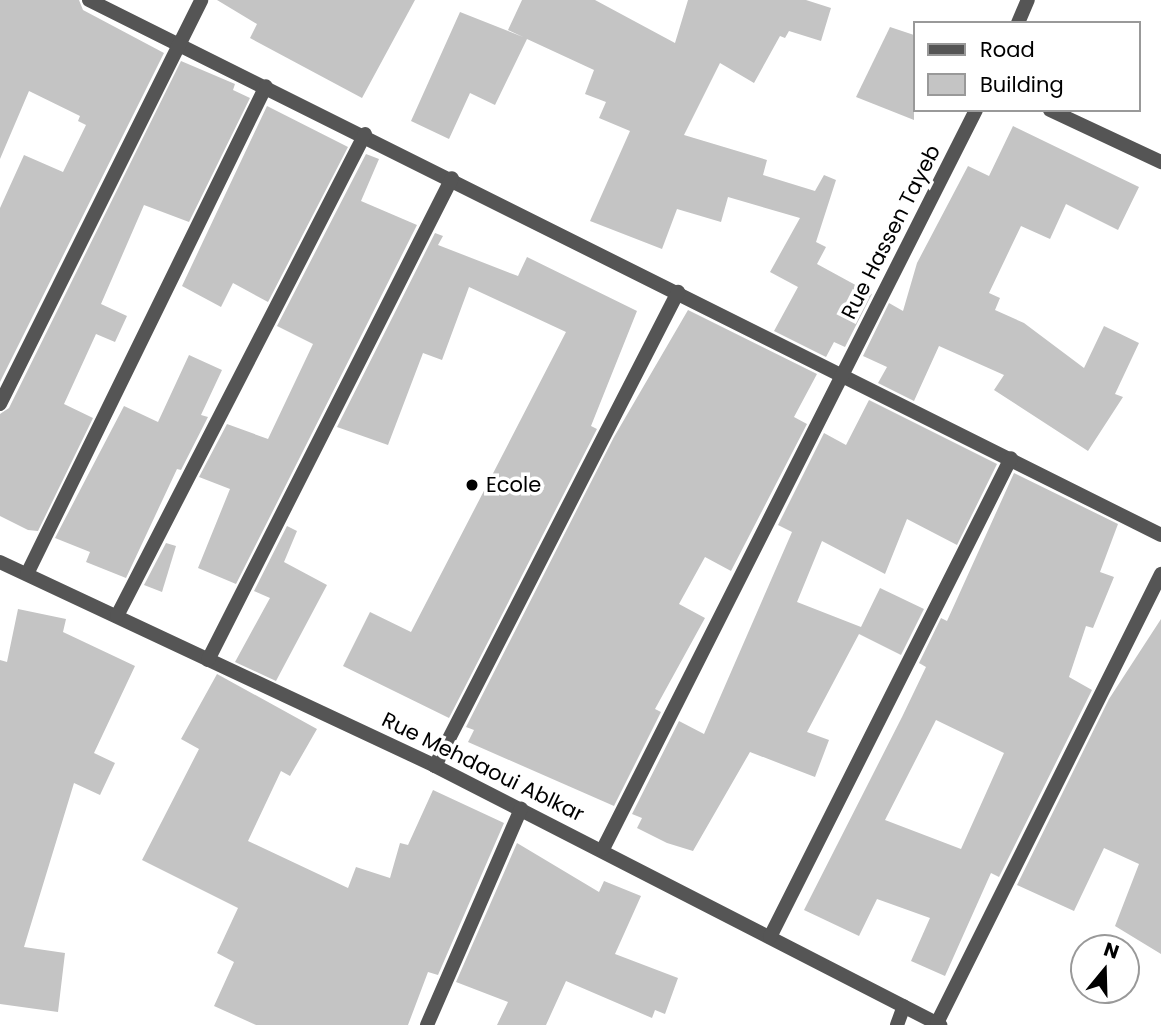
<!DOCTYPE html>
<html>
<head>
<meta charset="utf-8">
<style>
  body { margin:0 }
  #map { position:relative; width:1161px; height:1025px; overflow:hidden; background:#fff; font-family:Poppins,sans-serif }
  div>[style] { position:absolute }
  .building>* { inset:0; background:#c4c4c4 }
  .street>* { height:14px; margin:-7px; padding:0 7px; transform-origin:7px; border-radius:7px; background:#555 }
  .dots>* { width:19px; height:19px; translate:-50% -50%; box-sizing:border-box; border:4px solid #fff; border-radius:50% }
  span { translate:-50% -50%; white-space:nowrap; text-align:center; line-height:1.15; -webkit-text-stroke:7px #fff; paint-order:stroke }
  .street-label { font-size:21px; color:#000 }
  .poi-label { font-size:21px; color:#000 }
  .left { translate:0 -50%; text-align:left }
  .legend { position:absolute; left:913px; top:21px; width:228px; height:91px; box-sizing:border-box; background:#fff; border:2px solid #999; margin:0; padding:9px 12px; list-style:none; font-size:21px; color:#000 }
  .legend li { display:flex; align-items:center; gap:14px; height:35px }
  .legend b { width:35px; border:2px solid #999 }
  .north { position:absolute; left:1070px; top:934px; width:70px; height:70px; box-sizing:border-box; background:#fff; border:2px solid #999; border-radius:50%; rotate:19deg; font-size:19px; font-weight:700; line-height:28px; text-align:center; color:#000 }
  .north::after { content:''; display:block; margin:auto; width:24px; height:32px; background:#000; clip-path:polygon(50% 0,100% 100%,50% 72%,0 100%) }
</style>
</head>
<body>
<div id="map">
  <div class="building">
    <div style="clip-path:polygon(0 0,79px 0,83px 10px,164px 53px,0 382px,0 208px,24px 155px,63px 172px,86px 125px,78px 121px,80px 116px,29px 91px,0 159px)"></div>
    <div style="clip-path:polygon(217px 0,415px 0,362px 98px,250px 38px,257px 24px)"></div>
    <div style="clip-path:polygon(522px 0,595px 0,675px 43px,688px 0,806px 0,831px 8px,821px 41px,789px 31px,785px 38px,780px 36px,754px 83px,720px 63px,684px 135px,767px 160px,763px 175px,815px 191px,824px 175px,836px 180px,816px 242px,826px 247px,817px 264px,872px 294px,845px 347px,834px 342px,826px 357px,774px 331px,798px 287px,770px 272px,800px 218px,728px 197px,721px 222px,677px 209px,662px 249px,590px 221px,630px 131px,599px 118px,606px 102px,585px 94px,594px 70px,527px 39px,495px 105px,470px 93px,449px 139px,411px 121px,460px 12px,523px 37px,508px 30px)"></div>
    <div style="clip-path:polygon(890px 27px,914px 35px,914px 120px,856px 97px)"></div>
    <div style="clip-path:polygon(181px 61px,235px 84px,233px 90px,250px 98px,189px 222px,144px 205px,101px 304px,127px 316px,115px 342px,96px 334px,64px 404px,93px 418px,38px 531px,28px 530px,0 516px,0 414px,9px 408px)"></div>
    <div style="clip-path:polygon(267px 106px,348px 147px,268px 302px,233px 283px,221px 307px,182px 286px)"></div>
    <div style="clip-path:polygon(1013px 126px,1139px 187px,1118px 230px,1066px 204px,1050px 239px,1021px 226px,989px 293px,1000px 298px,995px 310px,1024px 323px,1084px 368px,1104px 326px,1139px 343px,1115px 394px,1123px 397px,1088px 451px,994px 390px,1004px 375px,939px 346px,914px 401px,878px 383px,887px 367px,863px 356px,889px 303px,903px 311px,917px 263px,968px 166px,989px 176px)"></div>
    <div style="clip-path:polygon(366px 154px,379px 159px,361px 201px,417px 225px,236px 584px,198px 568px,230px 489px,199px 477px,227px 424px,268px 439px,313px 344px,277px 326px)"></div>
    <div style="clip-path:polygon(435px 233px,443px 236px,438px 245px,518px 276px,527px 257px,637px 311px,591px 426px,597px 429px,449px 718px,343px 666px,370px 612px,411px 632px,566px 332px,469px 287px,442px 360px,423px 353px,388px 445px,337px 427px)"></div>
    <div style="clip-path:polygon(688px 310px,817px 374px,794px 417px,807px 424px,731px 571px,705px 557px,679px 604px,705px 618px,655px 709px,661px 712px,614px 806px,468px 742px,474px 730px,466px 727px,614px 437px)"></div>
    <div style="clip-path:polygon(189px 355px,222px 370px,201px 415px,208px 417px,181px 470px,177px 469px,126px 578px,86px 562px,90px 552px,55px 538px,124px 406px,158px 422px)"></div>
    <div style="clip-path:polygon(869px 400px,997px 464px,957px 545px,907px 519px,885px 574px,822px 541px,797px 602px,861px 627px,880px 588px,924px 609px,901px 655px,859px 634px,807px 732px,829px 740px,815px 777px,750px 752px,693px 851px,667px 843px,637px 828px,642px 818px,632px 814px,679px 721px,704px 734px,792px 532px,778px 525px,824px 433px,846px 445px)"></div>
    <div style="clip-path:polygon(evenodd,1014px 473px,1118px 524px,1100px 572px,1114px 577px,1093px 628px,1086px 626px,1069px 677px,1092px 690px,999px 877px,991px 873px,945px 976px,911px 961px,930px 918px,877px 899px,859px 936px,804px 910px,902px 717px,926px 667px,919px 663px,941px 618px,947px 621px,1014px 473px,936px 720px,1004px 753px,961px 849px,885px 820px,936px 720px)"></div>
    <div style="clip-path:polygon(287px 526px,297px 531px,284px 562px,327px 585px,276px 681px,235px 662px,270px 598px,254px 591px)"></div>
    <div style="clip-path:polygon(166px 543px,176px 546px,162px 592px,144px 585px)"></div>
    <div style="clip-path:polygon(18px 609px,66px 619px,63px 632px,135px 666px,94px 753px,115px 763px,100px 795px,74px 783px,24px 947px,65px 953px,58px 1012px,0 1004px,0 660px,7px 662px)"></div>
    <div style="clip-path:polygon(1161px 619px,1161px 954px,1115px 926px,1139px 864px,1104px 848px,1074px 911px,1017px 885px,1109px 699px)"></div>
    <div style="clip-path:polygon(217px 674px,317px 729px,290px 776px,281px 771px,248px 841px,348px 888px,356px 867px,390px 878px,400px 843px,408px 845px,433px 790px,504px 823px,438px 975px,428px 972px,408px 1025px,256px 1025px,214px 1006px,234px 962px,217px 953px,238px 908px,142px 860px,199px 749px,181px 739px)"></div>
    <div style="clip-path:polygon(517px 843px,599px 892px,604px 881px,641px 896px,615px 954px,678px 978px,665px 1014px,655px 1010px,652px 1018px,566px 981px,546px 1025px,497px 1025px,508px 1002px,456px 982px)"></div>
  </div>
  <div class="street">
    <div style="left:89px;top:0;width:1198px;rotate:26.52deg"></div>
    <div style="left:1018px;top:23px;width:25px;rotate:-67deg"></div>
    <div style="left:1050px;top:110px;width:123px;rotate:25.1deg"></div>
    <div style="left:0;top:404px;width:451px;rotate:-63.5deg"></div>
    <div style="left:0;top:562px;width:480px;rotate:25.1deg"></div>
    <div style="left:435px;top:766px;width:568px;rotate:27.15deg"></div>
    <div style="left:27px;top:574px;width:543px;rotate:-63.91deg"></div>
    <div style="left:117px;top:616px;width:542px;rotate:-62.77deg"></div>
    <div style="left:208px;top:660px;width:540px;rotate:-63.15deg"></div>
    <div style="left:435px;top:766px;width:533px;rotate:-62.86deg"></div>
    <div style="left:603px;top:849px;width:828px;rotate:-63.22deg"></div>
    <div style="left:770px;top:937px;width:536px;rotate:-63.29deg"></div>
    <div style="left:937px;top:1023px;width:502px;rotate:-63.49deg"></div>
    <div style="left:427px;top:1025px;width:236px;rotate:-66.5deg"></div>
    <div style="left:897px;top:1025px;width:20px;rotate:-70deg"></div>
  </div>
  <div class="dots">
    <div style="left:472px;top:485px;background:#000"></div>
  </div>
  <div class="street-label">
    <span style="left:891px;top:232px;rotate:-63deg">Rue Hassen Tayeb</span>
    <span style="left:483px;top:767px;rotate:26deg">Rue Mehdaoui Ablkar</span>
  </div>
  <div class="poi-label">
    <span class="left" style="left:486px;top:485px">Ecole</span>
  </div>
  <ul class="legend">
  <li><b style="height:9px;background:#555"></b>Road</li>
  <li><b style="height:19px;background:#c4c4c4"></b>Building</li>
  </ul>
  <div class="north">N</div>
</div>
</body>
</html>
